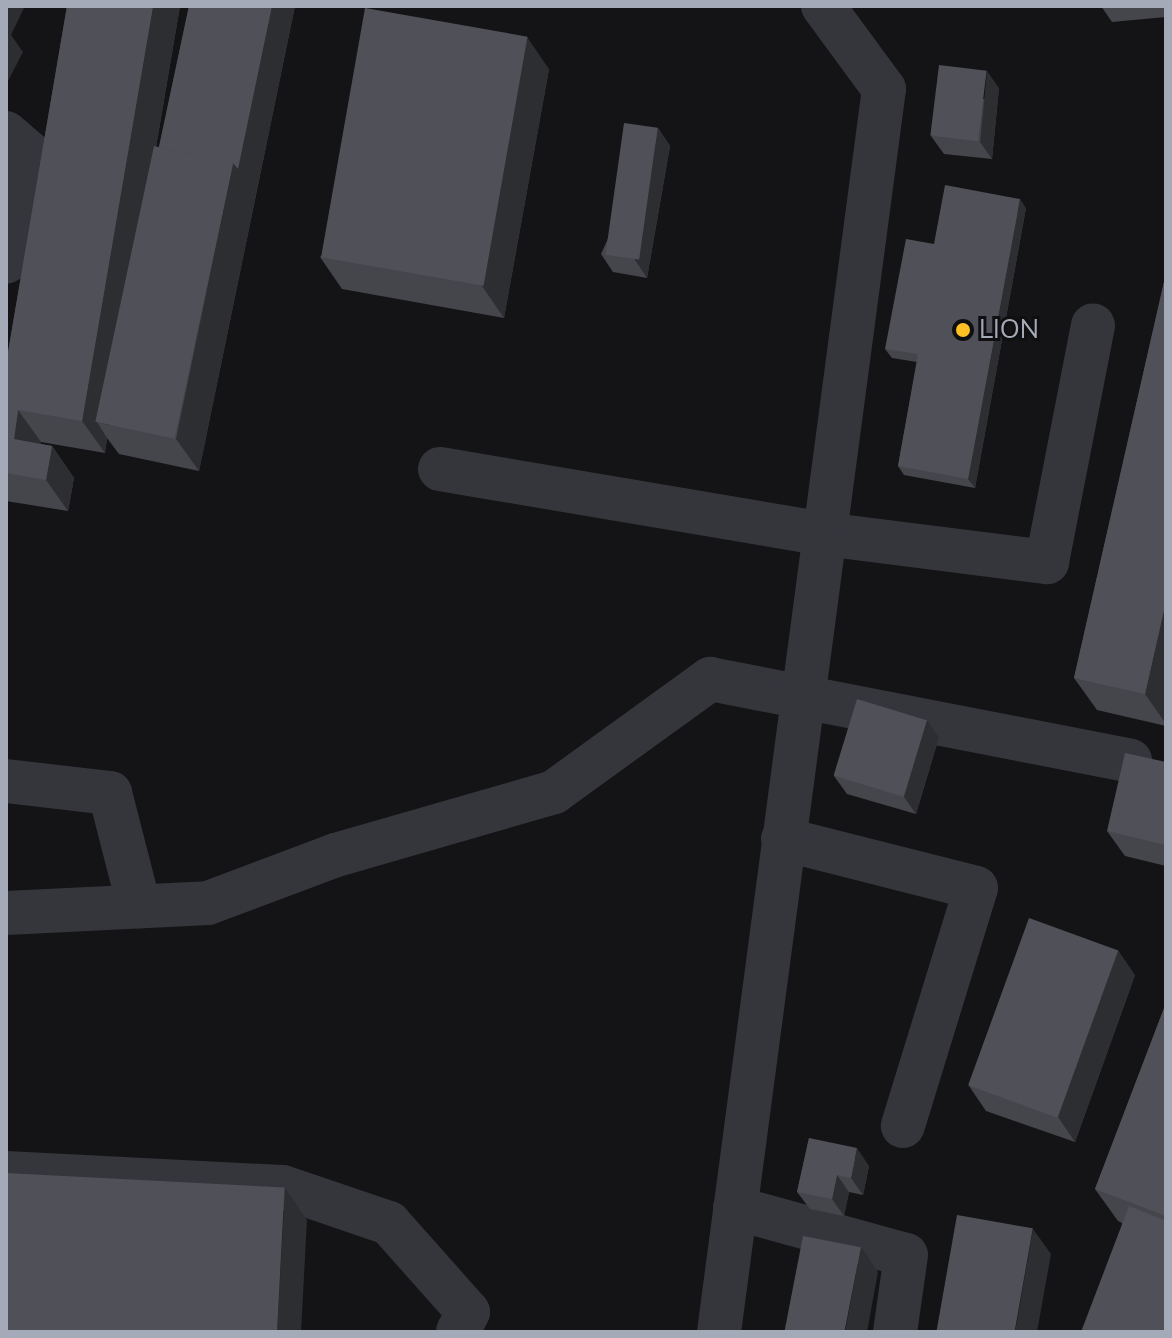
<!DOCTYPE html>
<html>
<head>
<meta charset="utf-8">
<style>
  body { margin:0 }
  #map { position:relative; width:1172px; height:1338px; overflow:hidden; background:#141416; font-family:"Nunito Sans",sans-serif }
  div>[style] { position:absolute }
  .minor>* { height:44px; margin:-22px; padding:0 22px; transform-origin:22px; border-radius:22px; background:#35363c }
  .wall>* { inset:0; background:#45464c }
  .shaded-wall>* { inset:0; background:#2d2e32 }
  .building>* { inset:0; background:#505158; transform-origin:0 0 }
  .dots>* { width:22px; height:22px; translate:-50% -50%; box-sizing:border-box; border:4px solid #0f0f11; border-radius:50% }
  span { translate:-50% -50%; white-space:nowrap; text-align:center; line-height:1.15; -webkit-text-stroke:6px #0f0f11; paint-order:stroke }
  .poi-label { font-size:26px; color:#a5aab8 }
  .left { translate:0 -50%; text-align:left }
  .frame { position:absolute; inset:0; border:8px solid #a5aab8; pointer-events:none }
</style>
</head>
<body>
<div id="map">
  <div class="minor">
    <div style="left:6px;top:133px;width:30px;rotate:41deg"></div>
    <div style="left:29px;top:153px;width:111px;rotate:101.9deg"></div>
    <div style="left:440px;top:469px;width:389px;rotate:9.6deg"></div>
    <div style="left:824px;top:534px;width:225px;rotate:7.2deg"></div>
    <div style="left:1047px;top:562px;width:241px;rotate:-79deg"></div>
    <div style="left:6px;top:781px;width:105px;rotate:6.6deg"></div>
    <div style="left:110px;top:793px;width:117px;rotate:75.6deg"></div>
    <div style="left:783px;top:839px;width:199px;rotate:14.2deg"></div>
    <div style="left:976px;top:888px;width:249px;rotate:107.1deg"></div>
    <div style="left:6px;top:913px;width:202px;rotate:-2.8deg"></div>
    <div style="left:208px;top:903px;width:137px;rotate:-20.6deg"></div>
    <div style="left:336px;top:855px;width:227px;rotate:-16.1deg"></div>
    <div style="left:554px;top:792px;width:193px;rotate:-35.9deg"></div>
    <div style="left:710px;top:679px;width:428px;rotate:11deg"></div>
    <div style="left:6px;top:1173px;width:277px;rotate:2.9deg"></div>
    <div style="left:283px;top:1187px;width:112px;rotate:18.8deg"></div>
    <div style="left:389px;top:1223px;width:119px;rotate:48.4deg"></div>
    <div style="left:468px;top:1312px;width:22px;rotate:117deg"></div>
    <div style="left:735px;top:1208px;width:177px;rotate:15.4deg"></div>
    <div style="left:906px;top:1255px;width:78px;rotate:98.1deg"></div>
    <div style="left:719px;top:1332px;width:1254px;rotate:-82.44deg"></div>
    <div style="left:884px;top:89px;width:103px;rotate:-126.3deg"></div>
  </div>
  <div class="wall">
    <div style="clip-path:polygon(67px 6px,180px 6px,156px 147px,159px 147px,189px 6px,295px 6px,199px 471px,119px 454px,107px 438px,105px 453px,41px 442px,40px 444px,52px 446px,74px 478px,68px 511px,6px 501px,6px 364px)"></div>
    <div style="clip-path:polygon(1101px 6px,1166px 6px,1166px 17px,1112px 22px)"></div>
    <div style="clip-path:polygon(549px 69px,504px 318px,342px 289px,320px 257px)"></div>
    <div style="clip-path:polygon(999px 88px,992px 159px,944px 154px,931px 136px)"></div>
    <div style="clip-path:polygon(658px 128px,670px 146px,647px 278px,613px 272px,601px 254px)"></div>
    <div style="clip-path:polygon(1026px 208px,975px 488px,904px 475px,898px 466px,917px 362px,892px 358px,885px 349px,934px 244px)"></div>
    <div style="clip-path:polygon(1166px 273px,1166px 726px,1097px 710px,1074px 678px)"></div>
    <div style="clip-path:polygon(927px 720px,939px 737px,916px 814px,847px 794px,834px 776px)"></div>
    <div style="clip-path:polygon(1166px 762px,1166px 866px,1125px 856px,1107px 831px)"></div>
    <div style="clip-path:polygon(1135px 975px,1075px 1142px,986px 1111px,969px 1086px)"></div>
    <div style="clip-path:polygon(1166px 1003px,1166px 1332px,1122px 1223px,1118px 1221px,1095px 1189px)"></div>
    <div style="clip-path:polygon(809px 1138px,869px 1166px,863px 1195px,849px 1192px,844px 1216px,810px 1209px,797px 1192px)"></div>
  </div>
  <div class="shaded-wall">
    <div style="clip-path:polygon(6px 6px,25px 6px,11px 35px,23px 52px,7px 83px,6px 82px)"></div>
    <div style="clip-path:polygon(153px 6px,180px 6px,109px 425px,97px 422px,107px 438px,105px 453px,82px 421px)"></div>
    <div style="clip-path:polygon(272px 6px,295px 6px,199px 471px,176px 439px,233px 163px)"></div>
    <div style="clip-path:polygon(527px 37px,549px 69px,504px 318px,482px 286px)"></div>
    <div style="clip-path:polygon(987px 71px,999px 88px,992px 159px,980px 142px)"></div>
    <div style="clip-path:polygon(658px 128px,670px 146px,647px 278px,635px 260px)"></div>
    <div style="clip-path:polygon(1020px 199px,1026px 208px,975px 488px,968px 479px)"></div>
    <div style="clip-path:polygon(18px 410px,41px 442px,36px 471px,14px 439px)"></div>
    <div style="clip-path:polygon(52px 446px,74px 478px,68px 511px,46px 480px)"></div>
    <div style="clip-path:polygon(1166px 601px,1166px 724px,1145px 694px)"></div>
    <div style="clip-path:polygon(927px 720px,939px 737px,916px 814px,904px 797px)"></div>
    <div style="clip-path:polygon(1118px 950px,1135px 975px,1075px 1142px,1058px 1117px)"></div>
    <div style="clip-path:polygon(857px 1148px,869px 1166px,863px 1195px,851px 1178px)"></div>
    <div style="clip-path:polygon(837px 1175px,849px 1192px,844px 1216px,832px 1199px)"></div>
    <div style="clip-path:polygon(285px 1188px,307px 1220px,301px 1332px,277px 1332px)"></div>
    <div style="clip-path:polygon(1033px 1229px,1051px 1254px,1037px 1332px,1015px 1332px)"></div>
    <div style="clip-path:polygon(861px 1247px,878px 1272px,867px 1332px,845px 1332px)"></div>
  </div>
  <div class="building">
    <div style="clip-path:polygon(67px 6px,153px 6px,82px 421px,18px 410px,14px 439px,52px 446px,46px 480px,6px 473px,6px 364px)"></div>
    <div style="clip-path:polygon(189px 6px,272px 6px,238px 169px,233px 163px,159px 147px)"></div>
    <div style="left:365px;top:8px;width:165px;height:253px;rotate:10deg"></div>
    <div style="left:939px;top:65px;width:48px;height:71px;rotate:7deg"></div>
    <div style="left:624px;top:123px;width:34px;height:133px;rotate:8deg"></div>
    <div style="left:154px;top:146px;width:81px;height:282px;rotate:12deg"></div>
    <div style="clip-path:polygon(945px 185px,1020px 199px,968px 479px,898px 466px,918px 354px,885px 349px,906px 239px,934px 244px)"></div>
    <div style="clip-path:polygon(1166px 273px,1166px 601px,1145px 694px,1074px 678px)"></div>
    <div style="left:857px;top:699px;width:73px;height:80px;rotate:17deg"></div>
    <div style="clip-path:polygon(1125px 753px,1166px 762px,1166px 845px,1107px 831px)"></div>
    <div style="left:1029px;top:918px;width:95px;height:178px;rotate:20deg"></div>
    <div style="clip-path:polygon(1166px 1003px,1166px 1216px,1095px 1189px)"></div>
    <div style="clip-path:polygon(809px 1138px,857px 1148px,851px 1178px,837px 1175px,832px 1199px,797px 1192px)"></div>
    <div style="left:6px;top:1173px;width:279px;height:159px;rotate:3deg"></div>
    <div style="clip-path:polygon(1129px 1206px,1166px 1221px,1166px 1332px,1081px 1332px)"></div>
    <div style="left:957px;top:1215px;width:77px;height:119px;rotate:10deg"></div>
    <div style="left:803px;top:1236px;width:59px;height:98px;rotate:11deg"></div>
  </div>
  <div class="dots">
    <div style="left:963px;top:330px;background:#ffc023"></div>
  </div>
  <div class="poi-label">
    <span class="left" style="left:979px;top:330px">LION</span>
  </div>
  <div class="frame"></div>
</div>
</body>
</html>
